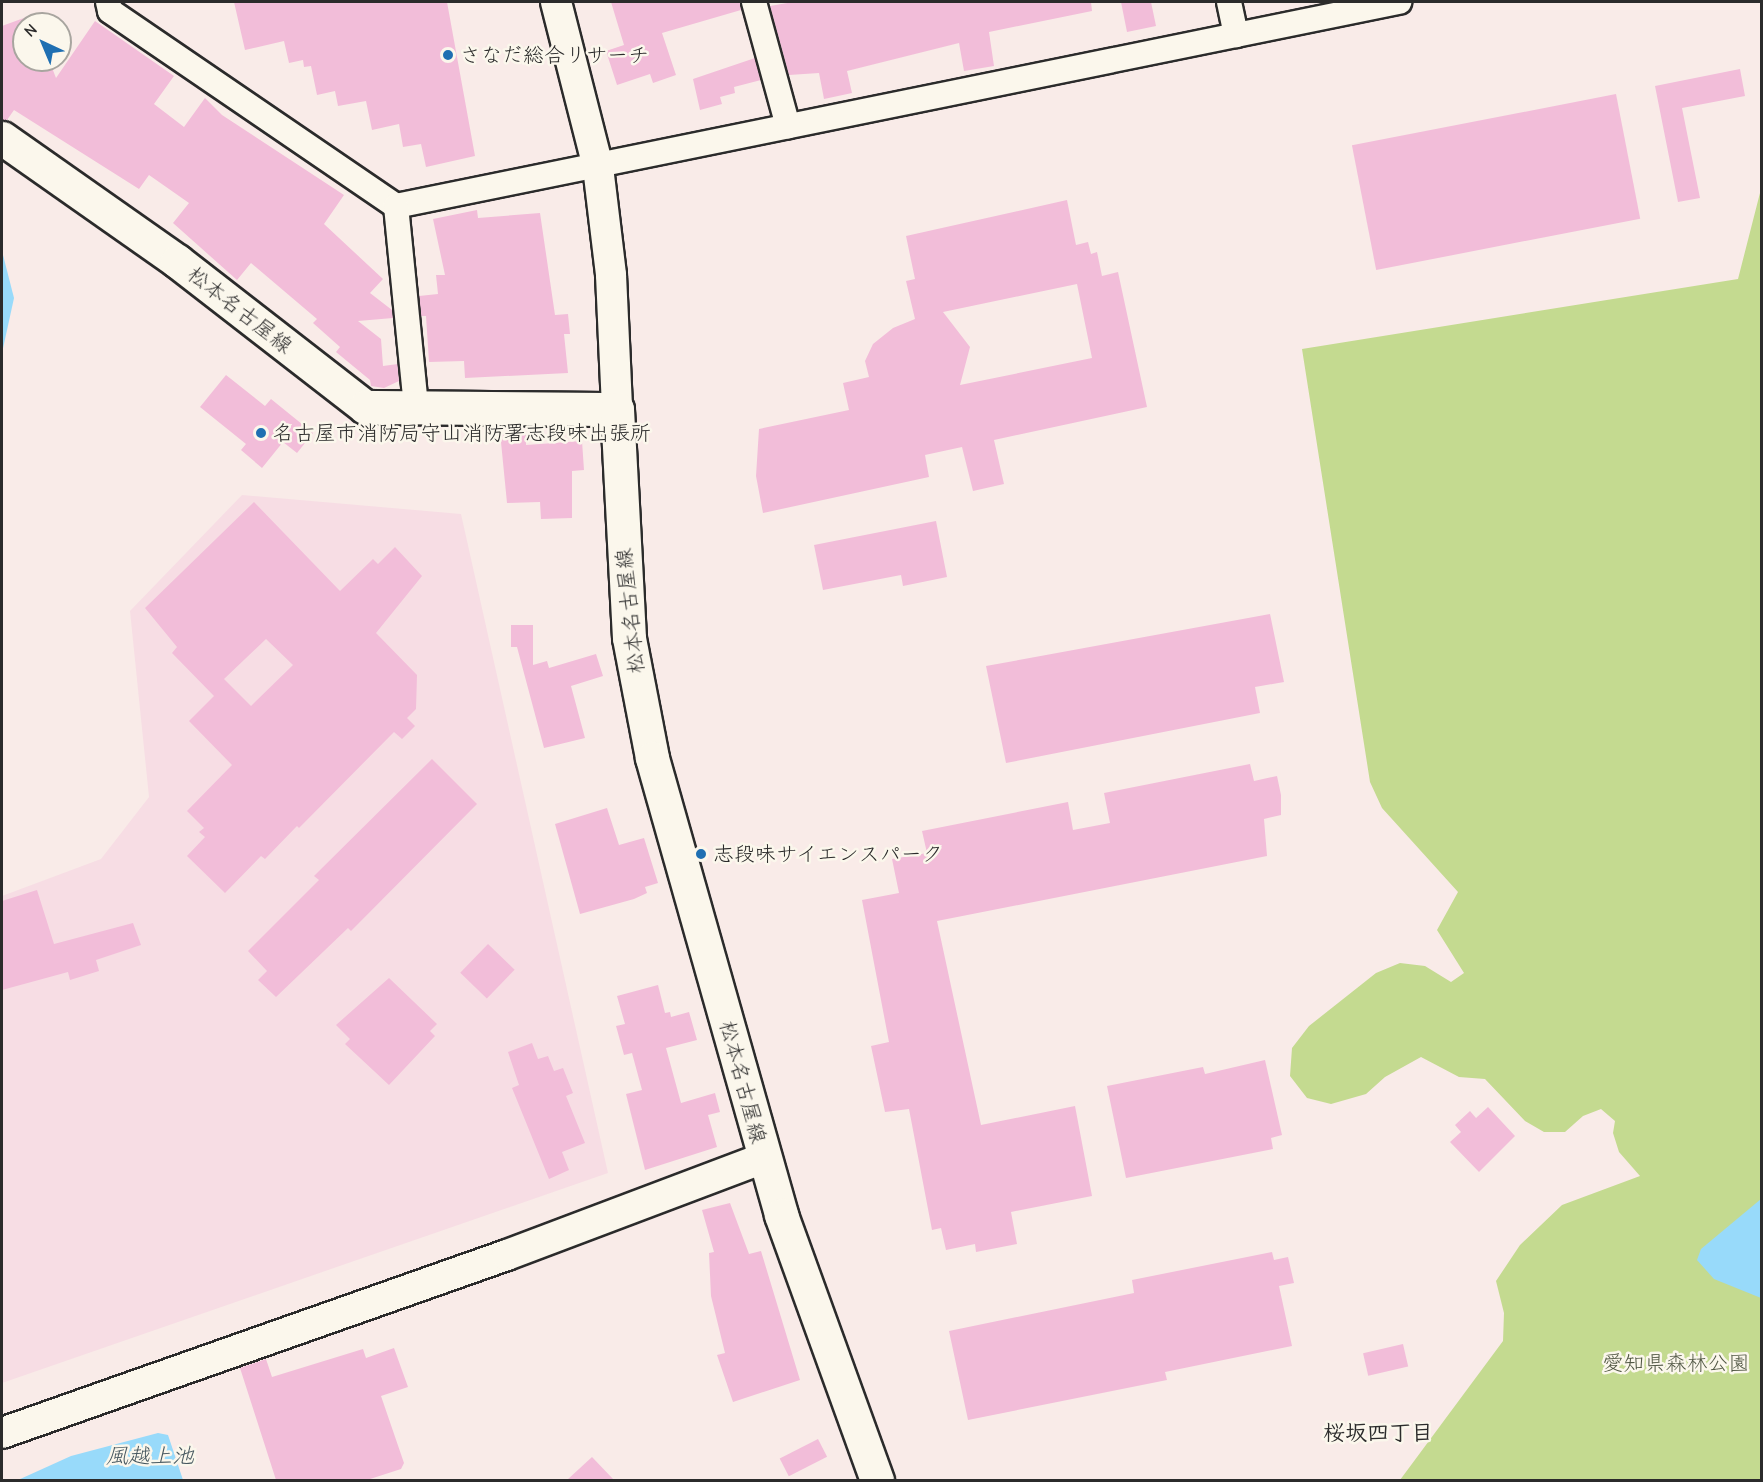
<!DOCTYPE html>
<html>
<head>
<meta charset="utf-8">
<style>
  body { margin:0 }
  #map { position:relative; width:1763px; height:1482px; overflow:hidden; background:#f9ebe8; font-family:"Comic Neue","Klee One",sans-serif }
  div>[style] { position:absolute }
  .built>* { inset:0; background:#f7dde4 }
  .green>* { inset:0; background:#c4da90 }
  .water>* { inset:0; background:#98dafa }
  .building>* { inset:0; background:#f2bdd9; transform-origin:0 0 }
  .roads { filter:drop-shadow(2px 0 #2b2b2b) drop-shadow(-2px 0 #2b2b2b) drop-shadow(0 2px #2b2b2b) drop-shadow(0 -2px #2b2b2b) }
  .minor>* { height:24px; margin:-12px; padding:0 12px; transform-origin:12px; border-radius:12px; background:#fbf7ec }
  .tertiary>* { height:30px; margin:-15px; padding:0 15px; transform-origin:15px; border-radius:15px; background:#fbf7ec }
  .secondary>* { height:33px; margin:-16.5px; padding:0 16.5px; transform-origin:16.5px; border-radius:16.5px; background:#fbf7ec }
  .dots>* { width:16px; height:16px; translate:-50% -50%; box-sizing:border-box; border:3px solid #fbf7ec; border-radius:50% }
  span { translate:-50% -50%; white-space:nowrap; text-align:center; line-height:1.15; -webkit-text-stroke:5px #fbf7ec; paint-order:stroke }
  .poi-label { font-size:21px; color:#2b2b2b }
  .left { translate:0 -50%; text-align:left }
  .street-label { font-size:21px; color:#2b2b2b }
  .park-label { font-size:21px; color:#515744 }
  .neighbourhood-label { font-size:22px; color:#2b2b2b; font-weight:700 }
  .water-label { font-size:22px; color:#46575f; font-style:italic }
  .frame { position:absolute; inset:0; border:3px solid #2b2b2b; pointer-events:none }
  .north { position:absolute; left:12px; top:12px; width:60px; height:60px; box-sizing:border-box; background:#fbf7ec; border:2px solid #a8a59f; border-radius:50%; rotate:316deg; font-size:16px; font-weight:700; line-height:24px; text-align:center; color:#2b2b2b }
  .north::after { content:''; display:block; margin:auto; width:21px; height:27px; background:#1f6fb2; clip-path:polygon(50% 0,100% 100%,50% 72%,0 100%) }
</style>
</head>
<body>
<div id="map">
  <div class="built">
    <div style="clip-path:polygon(242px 495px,461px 514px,608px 1173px,2px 1383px,2px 896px,101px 859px,149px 797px,130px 611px)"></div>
  </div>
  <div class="green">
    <div style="clip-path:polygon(1761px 189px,1761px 1480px,1400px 1480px,1503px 1341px,1504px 1313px,1496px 1281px,1520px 1245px,1562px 1205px,1640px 1176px,1619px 1152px,1613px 1133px,1615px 1121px,1601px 1109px,1583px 1116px,1565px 1132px,1544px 1132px,1525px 1121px,1485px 1079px,1459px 1077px,1421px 1057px,1385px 1077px,1366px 1094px,1331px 1104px,1307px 1098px,1290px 1076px,1292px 1048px,1309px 1026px,1376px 973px,1400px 963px,1425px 966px,1451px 982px,1464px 973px,1437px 930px,1458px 892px,1382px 808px,1370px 782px,1302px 349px,1738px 279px)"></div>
  </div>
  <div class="water">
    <div style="clip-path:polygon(2px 251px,14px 298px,2px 353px)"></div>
    <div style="clip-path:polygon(1761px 1199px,1761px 1298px,1714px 1279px,1697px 1260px,1701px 1249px)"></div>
    <div style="clip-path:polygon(158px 1433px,168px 1435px,183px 1480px,18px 1480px,71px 1456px)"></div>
  </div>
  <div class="building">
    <div style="clip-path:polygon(234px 2px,447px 2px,475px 156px,426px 167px,421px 144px,403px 147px,399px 124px,372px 130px,366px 101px,338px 106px,335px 91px,317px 95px,311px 66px,304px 67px,303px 60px,289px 63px,284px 41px,245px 50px)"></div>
    <div style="clip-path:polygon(611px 2px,740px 2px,741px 10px,662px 33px,676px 75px,653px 83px,650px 74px,617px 85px,606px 51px,624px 45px)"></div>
    <div style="clip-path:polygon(793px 2px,1091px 2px,1092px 11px,989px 32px,994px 66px,964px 71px,959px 43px,847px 71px,852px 93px,824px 99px,819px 73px,789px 75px,770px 6px)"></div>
    <div style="clip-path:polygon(1121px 2px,1151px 2px,1156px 26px,1127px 32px)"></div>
    <div style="clip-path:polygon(32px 15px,36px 24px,24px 24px,24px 60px,49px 60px,56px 78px,95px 21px,174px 76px,154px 104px,184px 127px,205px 98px,222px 115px,344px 195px,324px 224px,383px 279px,370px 293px,392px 310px,393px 318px,358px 321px,381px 339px,383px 366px,398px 364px,399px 381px,384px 388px,371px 386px,370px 380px,336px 352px,340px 347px,313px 323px,317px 319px,251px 263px,237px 280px,173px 223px,189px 203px,149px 175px,139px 189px,14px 110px,7px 120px,2px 120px,2px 26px)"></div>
    <div style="clip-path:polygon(755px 58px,761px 80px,734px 87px,735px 93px,720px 97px,722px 104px,700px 110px,693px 79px)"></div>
    <div style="clip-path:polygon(1740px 69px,1745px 96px,1682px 108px,1700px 198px,1678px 202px,1655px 86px)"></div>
    <div style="left:1616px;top:94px;width:127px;height:269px;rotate:79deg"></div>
    <div style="clip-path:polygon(evenodd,1067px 200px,1076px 245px,1088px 242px,1091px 254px,1097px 252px,1102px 276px,1118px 272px,1147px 407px,994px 440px,1004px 484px,973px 491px,962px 447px,925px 455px,929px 477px,763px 513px,756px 476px,759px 429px,849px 410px,843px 383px,869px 377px,865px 361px,873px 344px,893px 328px,915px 319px,906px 281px,915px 279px,906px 236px,1067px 200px,1077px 284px,1092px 358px,960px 385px,970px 347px,943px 312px,1077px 284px)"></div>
    <div style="clip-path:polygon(477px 210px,478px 218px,540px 213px,555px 315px,568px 314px,570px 334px,564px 334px,568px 373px,465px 378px,464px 361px,429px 362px,426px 316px,421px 316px,419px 296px,438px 294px,436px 275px,445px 275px,433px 219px)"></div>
    <div style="clip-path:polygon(226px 375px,265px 406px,271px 399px,313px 433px,297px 453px,283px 442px,262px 468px,241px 450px,246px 444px,200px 407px)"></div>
    <div style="clip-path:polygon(500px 432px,526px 432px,526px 445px,582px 441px,584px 470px,572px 471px,572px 518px,541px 519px,540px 502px,507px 503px)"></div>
    <div style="clip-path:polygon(evenodd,254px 502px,340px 591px,373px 559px,378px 564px,395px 547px,422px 576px,376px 633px,417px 675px,416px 709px,407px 718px,415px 726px,402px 739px,394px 732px,299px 828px,297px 826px,265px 859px,261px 856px,225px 893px,187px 856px,205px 837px,199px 832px,204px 828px,187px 811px,232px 765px,189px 721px,214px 696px,172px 653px,177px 647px,145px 608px,254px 502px,266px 639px,293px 665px,251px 706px,224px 679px,266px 639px)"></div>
    <div style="clip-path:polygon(936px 521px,947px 577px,903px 586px,901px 575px,823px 590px,814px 545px)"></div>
    <div style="clip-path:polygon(1270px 614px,1284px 682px,1255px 687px,1260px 713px,1006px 763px,986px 666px)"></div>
    <div style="clip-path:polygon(511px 625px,533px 625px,533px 665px,547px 661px,549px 668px,596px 654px,603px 676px,571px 686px,585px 738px,544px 748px,517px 647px,511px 647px)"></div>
    <div style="clip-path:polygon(432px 759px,477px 804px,351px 931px,348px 928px,276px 997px,258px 980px,267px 971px,248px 951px,319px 880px,314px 876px)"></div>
    <div style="clip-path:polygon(1250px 764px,1254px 781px,1277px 776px,1281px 795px,1281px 815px,1264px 819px,1267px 856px,937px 921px,981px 1125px,1075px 1106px,1092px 1196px,1011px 1212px,1017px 1244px,976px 1252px,975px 1244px,946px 1250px,941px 1228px,932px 1230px,909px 1109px,885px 1112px,871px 1046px,889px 1042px,862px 900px,899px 893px,892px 859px,927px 853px,922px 831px,1068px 802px,1073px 830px,1110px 823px,1104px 793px)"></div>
    <div style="clip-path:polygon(607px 808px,619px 845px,644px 838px,658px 883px,645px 887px,647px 893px,634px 899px,580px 914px,555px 824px)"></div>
    <div style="clip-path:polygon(37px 890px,54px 944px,133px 923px,141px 945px,96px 960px,99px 971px,70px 980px,68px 972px,2px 990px,2px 901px)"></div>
    <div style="left:488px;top:944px;width:37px;height:40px;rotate:44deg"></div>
    <div style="clip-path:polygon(389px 978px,437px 1024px,430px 1031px,435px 1036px,389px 1085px,345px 1044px,350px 1039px,336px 1025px)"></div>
    <div style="clip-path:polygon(658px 985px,665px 1013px,670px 1012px,671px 1017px,689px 1012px,697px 1040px,666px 1048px,681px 1103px,715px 1093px,720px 1112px,708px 1115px,717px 1147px,645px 1170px,626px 1094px,642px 1090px,632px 1053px,624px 1055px,616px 1026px,625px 1024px,617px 996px)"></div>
    <div style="clip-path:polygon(532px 1043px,538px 1059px,548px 1056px,554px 1071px,563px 1068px,573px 1093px,566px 1096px,585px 1143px,562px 1152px,569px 1170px,549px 1179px,512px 1088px,519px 1085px,508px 1052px)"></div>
    <div style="clip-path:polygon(1265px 1060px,1282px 1135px,1271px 1138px,1273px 1149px,1126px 1178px,1107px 1086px,1203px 1067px,1205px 1074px)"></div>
    <div style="clip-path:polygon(1488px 1107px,1515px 1136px,1479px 1172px,1450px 1142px,1461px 1132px,1455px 1125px,1470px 1111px,1476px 1118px)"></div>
    <div style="clip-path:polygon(730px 1203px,749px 1254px,761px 1251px,800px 1380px,733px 1402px,717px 1355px,725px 1353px,711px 1296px,709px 1253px,714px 1252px,702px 1210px)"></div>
    <div style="clip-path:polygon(1272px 1252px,1274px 1260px,1288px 1257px,1294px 1283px,1279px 1286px,1292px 1346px,1165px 1372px,1167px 1380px,968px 1420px,949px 1331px,1134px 1293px,1132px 1280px)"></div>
    <div style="left:1403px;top:1344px;width:23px;height:41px;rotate:77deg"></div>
    <div style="clip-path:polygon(394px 1348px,408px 1387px,381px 1396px,404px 1463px,401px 1469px,367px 1480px,276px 1480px,240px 1368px,266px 1359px,272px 1377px,363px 1349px,366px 1358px)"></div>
    <div style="left:818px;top:1439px;width:20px;height:43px;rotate:63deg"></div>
    <div style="clip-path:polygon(592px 1457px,614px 1480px,567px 1480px)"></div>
  </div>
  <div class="roads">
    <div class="minor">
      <div style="left:108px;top:2px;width:9px;rotate:77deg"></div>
      <div style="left:110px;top:11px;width:346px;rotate:34.3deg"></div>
      <div style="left:396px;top:206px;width:1024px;rotate:-11.5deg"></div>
      <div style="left:754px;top:2px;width:129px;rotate:74.7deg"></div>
      <div style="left:1229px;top:2px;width:34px;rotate:78deg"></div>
      <div style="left:396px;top:206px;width:201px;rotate:84.3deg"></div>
    </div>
    <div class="tertiary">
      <div style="left:556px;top:2px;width:170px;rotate:75.7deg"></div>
      <div style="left:598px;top:167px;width:109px;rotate:83.1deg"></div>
      <div style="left:611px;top:275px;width:134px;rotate:87.4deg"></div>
      <div style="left:2px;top:1433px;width:535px;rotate:-19.42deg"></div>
      <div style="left:507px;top:1255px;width:275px;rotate:-20.7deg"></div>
    </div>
    <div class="secondary">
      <div style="left:2px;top:138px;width:214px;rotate:35.1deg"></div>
      <div style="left:177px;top:261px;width:238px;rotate:37.8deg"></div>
      <div style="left:365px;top:407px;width:252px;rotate:0.5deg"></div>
      <div style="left:617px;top:409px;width:229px;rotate:87deg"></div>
      <div style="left:629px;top:638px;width:122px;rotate:79.1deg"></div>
      <div style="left:652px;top:758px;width:475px;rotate:74.2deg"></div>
      <div style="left:781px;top:1215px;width:282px;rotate:70.1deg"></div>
    </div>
  </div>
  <div class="dots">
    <div style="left:448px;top:55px;background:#1f6fb2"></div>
    <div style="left:261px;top:433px;background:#1f6fb2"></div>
    <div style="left:701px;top:854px;background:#1f6fb2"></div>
  </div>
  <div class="poi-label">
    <span class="left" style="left:460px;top:55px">さなだ総合リサーチ</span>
    <span class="left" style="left:273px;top:433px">名古屋市消防局守山消防署志段味出張所</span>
    <span class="left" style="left:713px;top:854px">志段味サイエンスパーク</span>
  </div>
  <div class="street-label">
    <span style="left:240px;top:310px;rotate:38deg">松本名古屋線</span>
    <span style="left:630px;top:611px;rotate:-96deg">松本名古屋線</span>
    <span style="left:743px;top:1082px;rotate:75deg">松本名古屋線</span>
  </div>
  <div class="park-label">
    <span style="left:1676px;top:1363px">愛知県森林公園</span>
  </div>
  <div class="neighbourhood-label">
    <span style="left:1378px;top:1434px">桜坂四丁目</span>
  </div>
  <div class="water-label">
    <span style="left:150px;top:1457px">風越上池</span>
  </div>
  <div class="frame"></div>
  <div class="north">N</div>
</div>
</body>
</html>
